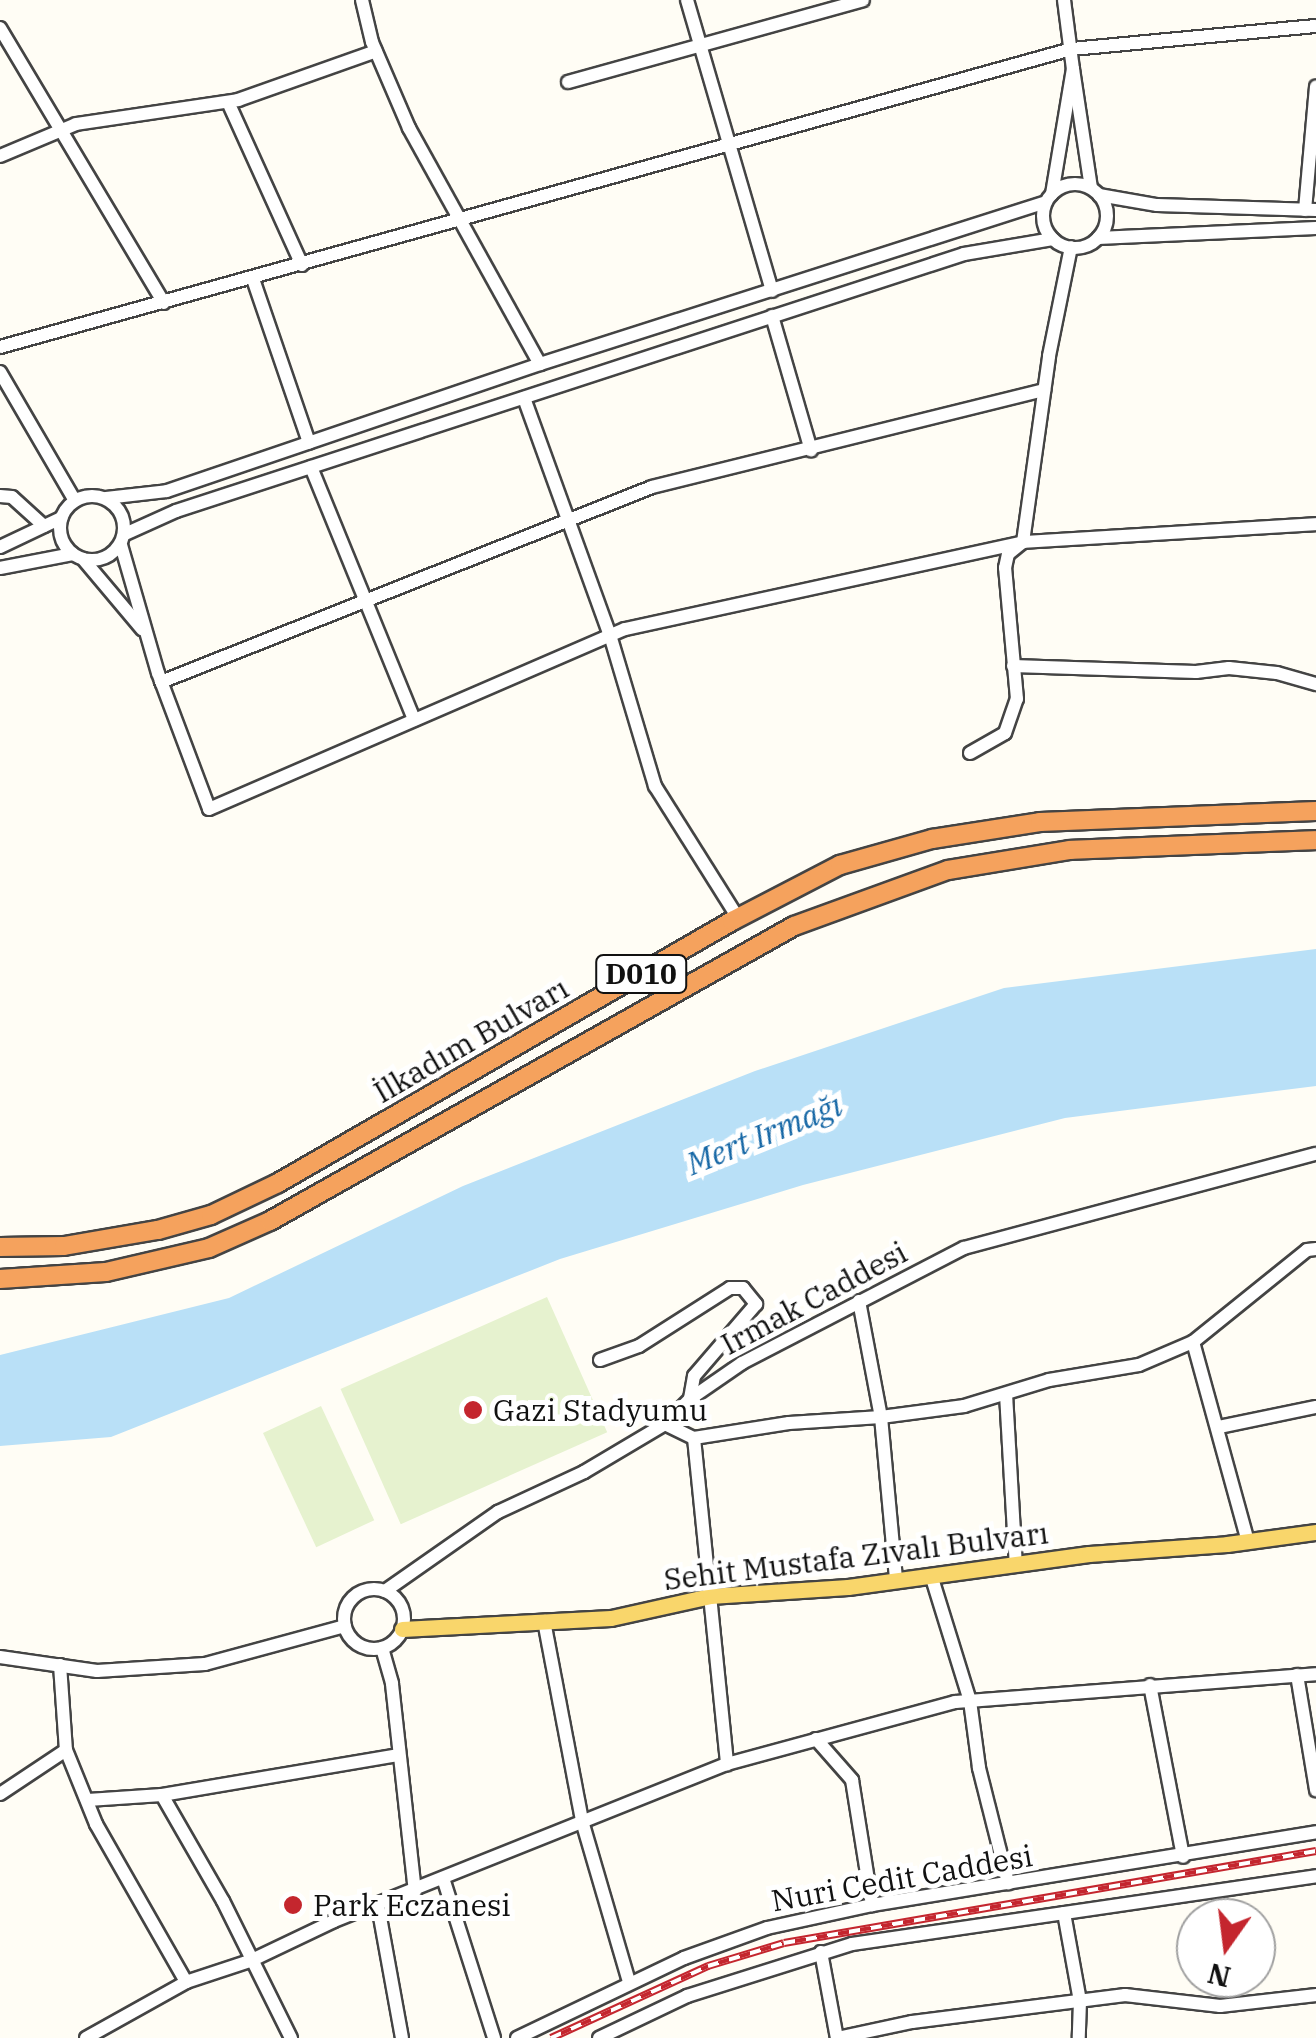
<!DOCTYPE html>
<html>
<head>
<meta charset="utf-8">
<style>
  body { margin:0 }
  #map { position:relative; width:1316px; height:2038px; overflow:hidden; background:#fffdf5; font-family:"IBM Plex Serif",serif }
  div>[style] { position:absolute }
  .pitch>* { inset:0; background:#e6f2cf; transform-origin:0 0 }
  .water>* { inset:0; background:#b9e0f7 }
  .roads { filter:drop-shadow(2px 0 #444) drop-shadow(-2px 0 #444) drop-shadow(0 2px #444) drop-shadow(0 -2px #444) }
  .minor>* { height:12px; margin:-6px; padding:0 6px; transform-origin:6px; border-radius:6px; background:#fff }
  .minor>.ring { margin:-6px; padding:0; box-sizing:content-box; background:none; border:12px solid #fff; border-radius:50% }
  .major>* { height:15px; margin:-7.5px; padding:0 7.5px; transform-origin:7.5px; border-radius:7.5px; background:#f9d66b }
  .highway>* { height:18px; margin:-9px; padding:0 9px; transform-origin:9px; border-radius:9px; background:#f5a25d }
  .rail>* { height:8px; margin-top:-4px; transform-origin:0; background:repeating-linear-gradient(90deg,#fff 0 11px,#c4262e 0 22px); box-sizing:border-box; border-block:2px solid #c4262e }
  .dots>* { width:28px; height:28px; translate:-50% -50%; box-sizing:border-box; border:5px solid #fff; border-radius:50% }
  span { translate:-50% -50%; white-space:nowrap; text-align:center; line-height:1.15; -webkit-text-stroke:10px #fff; paint-order:stroke }
  .shield-label span { padding:2px 8px; background:#fff; border:2px solid; border-radius:8px; -webkit-text-stroke-width:0 }
  .shield-label { font-size:28px; color:#111; font-weight:700 }
  .street-label { font-size:30px; color:#111 }
  .poi-label { font-size:30px; color:#111 }
  .left { translate:0 -50%; text-align:left }
  .water-label { font-size:32px; color:#1768a6; font-style:italic }
  .north { position:absolute; left:1176px; top:1898px; width:100px; height:100px; box-sizing:border-box; background:#fff; border:2px solid #a0a0a0; border-radius:50%; rotate:194deg; font-size:28px; font-weight:700; line-height:40px; text-align:center; color:#111 }
  .north::after { content:''; display:block; margin:auto; width:35px; height:45px; background:#c4262e; clip-path:polygon(50% 0,100% 100%,50% 72%,0 100%) }
</style>
</head>
<body>
<div id="map">
  <div class="pitch">
    <div style="left:547px;top:1297px;width:148px;height:226px;rotate:66deg"></div>
    <div style="left:321px;top:1406px;width:126px;height:64px;rotate:65deg"></div>
  </div>
  <div class="water">
    <div style="clip-path:polygon(1316px 949px,1316px 1086px,1065px 1118px,803px 1185px,560px 1259px,111px 1437px,0 1446px,0 1355px,229px 1298px,463px 1186px,755px 1071px,1004px 988px)"></div>
  </div>
  <div class="roads">
    <div class="minor">
      <div style="left:362px;top:0;width:43px;rotate:76.6deg"></div>
      <div style="left:372px;top:42px;width:94px;rotate:66.7deg"></div>
      <div style="left:409px;top:128px;width:270px;rotate:61deg"></div>
      <div style="left:687px;top:0;width:303px;rotate:73.7deg"></div>
      <div style="left:1064px;top:0;width:70px;rotate:82.6deg"></div>
      <div style="left:0;top:28px;width:320px;rotate:59.2deg"></div>
      <div style="left:568px;top:82px;width:306px;rotate:-15.5deg"></div>
      <div style="left:228px;top:102px;width:179px;rotate:65.6deg"></div>
      <div style="left:0;top:156px;width:82px;rotate:-22.8deg"></div>
      <div style="left:76px;top:124px;width:164px;rotate:-8.4deg"></div>
      <div style="left:238px;top:100px;width:146px;rotate:-19.5deg"></div>
      <div class="ring" style="left:1043px;top:184px;width:52px;height:52px"></div>
      <div style="left:1052px;top:194px;width:127px;rotate:-80.5deg"></div>
      <div style="left:1073px;top:69px;width:120px;rotate:81.4deg"></div>
      <div style="left:1099px;top:195px;width:59px;rotate:9.8deg"></div>
      <div style="left:1157px;top:205px;width:159px;rotate:1.8deg"></div>
      <div style="left:1305px;top:210px;width:124px;rotate:-84.9deg"></div>
      <div style="left:1098px;top:238px;width:218px;rotate:-2.6deg"></div>
      <div style="left:253px;top:279px;width:173px;rotate:71.1deg"></div>
      <div style="left:772px;top:316px;width:140px;rotate:73.8deg"></div>
      <div style="left:0;top:347px;width:1113px;rotate:-15.54deg"></div>
      <div style="left:1072px;top:49px;width:245px;rotate:-5.4deg"></div>
      <div style="left:0;top:372px;width:149px;rotate:59.8deg"></div>
      <div style="left:524px;top:398px;width:252px;rotate:70.1deg"></div>
      <div style="left:610px;top:635px;width:158px;rotate:73.4deg"></div>
      <div style="left:655px;top:786px;width:156px;rotate:57.8deg"></div>
      <div style="left:311px;top:467px;width:273px;rotate:67.8deg"></div>
      <div class="ring" style="left:60px;top:496px;width:52px;height:52px"></div>
      <div style="left:0;top:496px;width:12px;rotate:5deg"></div>
      <div style="left:12px;top:497px;width:43px;rotate:42.2deg"></div>
      <div style="left:106px;top:498px;width:61px;rotate:-6.5deg"></div>
      <div style="left:167px;top:491px;width:394px;rotate:-18.8deg"></div>
      <div style="left:540px;top:364px;width:531px;rotate:-17.75deg"></div>
      <div style="left:125px;top:534px;width:56px;rotate:-24.3deg"></div>
      <div style="left:176px;top:511px;width:829px;rotate:-18.06deg"></div>
      <div style="left:964px;top:254px;width:90px;rotate:-9.6deg"></div>
      <div style="left:121px;top:545px;width:133px;rotate:73.9deg"></div>
      <div style="left:158px;top:673px;width:145px;rotate:69.4deg"></div>
      <div style="left:209px;top:809px;width:453px;rotate:-23.4deg"></div>
      <div style="left:625px;top:629px;width:407px;rotate:-12.3deg"></div>
      <div style="left:1023px;top:542px;width:294px;rotate:-3.5deg"></div>
      <div style="left:0;top:547px;width:68px;rotate:-25.4deg"></div>
      <div style="left:83px;top:559px;width:92px;rotate:49.9deg"></div>
      <div style="left:0;top:568px;width:74px;rotate:-10.9deg"></div>
      <div style="left:1013px;top:666px;width:183px;rotate:1.9deg"></div>
      <div style="left:1196px;top:672px;width:33px;rotate:-7deg"></div>
      <div style="left:1229px;top:668px;width:48px;rotate:5.9deg"></div>
      <div style="left:1277px;top:673px;width:41px;rotate:15.8deg"></div>
      <div style="left:161px;top:682px;width:528px;rotate:-21.66deg"></div>
      <div style="left:652px;top:487px;width:404px;rotate:-13.9deg"></div>
      <div style="left:970px;top:753px;width:40px;rotate:-29.7deg"></div>
      <div style="left:1005px;top:733px;width:36px;rotate:-71deg"></div>
      <div style="left:1017px;top:699px;width:132px;rotate:-95.2deg"></div>
      <div style="left:1005px;top:568px;width:14px;rotate:-78deg"></div>
      <div style="left:1008px;top:554px;width:19px;rotate:-39deg"></div>
      <div style="left:1023px;top:542px;width:188px;rotate:-82deg"></div>
      <div style="left:1049px;top:356px;width:111px;rotate:-78.6deg"></div>
      <div style="left:859px;top:1301px;width:118px;rotate:79.3deg"></div>
      <div style="left:881px;top:1417px;width:164px;rotate:84.7deg"></div>
      <div style="left:1193px;top:1342px;width:206px;rotate:74.6deg"></div>
      <div style="left:600px;top:1360px;width:41px;rotate:-19.7deg"></div>
      <div style="left:639px;top:1346px;width:108px;rotate:-32.5deg"></div>
      <div style="left:730px;top:1288px;width:13px"></div>
      <div style="left:743px;top:1288px;width:21px;rotate:51deg"></div>
      <div style="left:756px;top:1304px;width:95px;rotate:130.7deg"></div>
      <div style="left:694px;top:1376px;width:23px;rotate:100deg"></div>
      <div style="left:1006px;top:1394px;width:172px;rotate:86.7deg"></div>
      <div style="left:665px;top:1424px;width:32px;rotate:26deg"></div>
      <div style="left:694px;top:1438px;width:96px;rotate:-9deg"></div>
      <div style="left:789px;top:1423px;width:92px;rotate:-3.7deg"></div>
      <div style="left:881px;top:1417px;width:84px;rotate:-7.5deg"></div>
      <div style="left:964px;top:1406px;width:89px;rotate:-17deg"></div>
      <div style="left:1049px;top:1380px;width:91px;rotate:-9.5deg"></div>
      <div style="left:1139px;top:1365px;width:59px;rotate:-23.1deg"></div>
      <div style="left:1193px;top:1342px;width:146px;rotate:-38.9deg"></div>
      <div style="left:1307px;top:1250px;width:9px;rotate:-6deg"></div>
      <div style="left:1219px;top:1427px;width:99px;rotate:-11.7deg"></div>
      <div style="left:694px;top:1438px;width:328px;rotate:84.2deg"></div>
      <div style="left:931px;top:1575px;width:132px;rotate:72.8deg"></div>
      <div style="left:970px;top:1701px;width:68px;rotate:82.3deg"></div>
      <div style="left:979px;top:1768px;width:119px;rotate:75.8deg"></div>
      <div class="ring" style="left:344px;top:1589px;width:48px;height:48px"></div>
      <div style="left:385px;top:1591px;width:138px;rotate:-35deg"></div>
      <div style="left:498px;top:1512px;width:95px;rotate:-24.9deg"></div>
      <div style="left:584px;top:1472px;width:94px;rotate:-30.7deg"></div>
      <div style="left:665px;top:1424px;width:35px;rotate:-45deg"></div>
      <div style="left:690px;top:1399px;width:63px;rotate:-34.7deg"></div>
      <div style="left:742px;top:1363px;width:250px;rotate:-27.4deg"></div>
      <div style="left:964px;top:1248px;width:364px;rotate:-15deg"></div>
      <div style="left:544px;top:1621px;width:204px;rotate:79.2deg"></div>
      <div style="left:582px;top:1821px;width:168px;rotate:73.7deg"></div>
      <div style="left:382px;top:1648px;width:37px;rotate:74deg"></div>
      <div style="left:392px;top:1684px;width:209px;rotate:83.7deg"></div>
      <div style="left:0;top:1657px;width:98px;rotate:8.2deg"></div>
      <div style="left:97px;top:1671px;width:108px;rotate:-3.7deg"></div>
      <div style="left:205px;top:1664px;width:145px;rotate:-15.2deg"></div>
      <div style="left:60px;top:1665px;width:85px;rotate:86deg"></div>
      <div style="left:66px;top:1750px;width:80px;rotate:67.9deg"></div>
      <div style="left:96px;top:1824px;width:182px;rotate:60.3deg"></div>
      <div style="left:1297px;top:1675px;width:117px;rotate:80.6deg"></div>
      <div style="left:1150px;top:1685px;width:175px;rotate:79.1deg"></div>
      <div style="left:816px;top:1739px;width:55px;rotate:48.7deg"></div>
      <div style="left:852px;top:1780px;width:127px;rotate:80.9deg"></div>
      <div style="left:0;top:1794px;width:79px;rotate:-33.7deg"></div>
      <div style="left:162px;top:1795px;width:122px;rotate:60.1deg"></div>
      <div style="left:223px;top:1901px;width:153px;rotate:63.6deg"></div>
      <div style="left:88px;top:1800px;width:74px;rotate:-3.9deg"></div>
      <div style="left:162px;top:1795px;width:239px;rotate:-9.6deg"></div>
      <div style="left:443px;top:1878px;width:168px;rotate:72.3deg"></div>
      <div style="left:378px;top:1906px;width:134px;rotate:79.7deg"></div>
      <div style="left:1064px;top:1913px;width:89px;rotate:79.7deg"></div>
      <div style="left:1080px;top:2001px;width:37px;rotate:92deg"></div>
      <div style="left:821px;top:1952px;width:87px;rotate:79.5deg"></div>
      <div style="left:86px;top:2038px;width:115px;rotate:-29.2deg"></div>
      <div style="left:186px;top:1982px;width:67px;rotate:-18.2deg"></div>
      <div style="left:250px;top:1961px;width:93px;rotate:-25.5deg"></div>
      <div style="left:334px;top:1921px;width:423px;rotate:-21.8deg"></div>
      <div style="left:727px;top:1764px;width:236px;rotate:-15.2deg"></div>
      <div style="left:955px;top:1702px;width:362px;rotate:-4.4deg"></div>
      <div style="left:517px;top:2038px;width:185px;rotate:-25.6deg"></div>
      <div style="left:684px;top:1958px;width:88px;rotate:-19.9deg"></div>
      <div style="left:767px;top:1928px;width:107px;rotate:-12.4deg"></div>
      <div style="left:872px;top:1905px;width:450px;rotate:-9.3deg"></div>
      <div style="left:599px;top:2038px;width:98px;rotate:-25.5deg"></div>
      <div style="left:687px;top:1996px;width:173px;rotate:-17.5deg"></div>
      <div style="left:852px;top:1944px;width:469px;rotate:-8.3deg"></div>
      <div style="left:837px;top:2038px;width:77px;rotate:-12deg"></div>
      <div style="left:912px;top:2022px;width:215px;rotate:-7.2deg"></div>
      <div style="left:1125px;top:1995px;width:96px;rotate:6.6deg"></div>
      <div style="left:1220px;top:2006px;width:97px;rotate:-6.5deg"></div>
    </div>
    <div class="major">
      <div style="left:402px;top:1629px;width:209px;rotate:-3deg"></div>
      <div style="left:611px;top:1618px;width:101px;rotate:-12.5deg"></div>
      <div style="left:710px;top:1596px;width:138px;rotate:-3.7deg"></div>
      <div style="left:848px;top:1587px;width:243px;rotate:-7.8deg"></div>
      <div style="left:1089px;top:1554px;width:138px;rotate:-4.1deg"></div>
      <div style="left:1227px;top:1544px;width:90px;rotate:-7.7deg"></div>
    </div>
    <div class="highway">
      <div style="left:0;top:1247px;width:64px;rotate:-0.9deg"></div>
      <div style="left:64px;top:1246px;width:95px;rotate:-9.7deg"></div>
      <div style="left:158px;top:1230px;width:55px;rotate:-15.8deg"></div>
      <div style="left:211px;top:1215px;width:74px;rotate:-25.5deg"></div>
      <div style="left:278px;top:1183px;width:524px;rotate:-29.99deg"></div>
      <div style="left:732px;top:921px;width:122px;rotate:-27.4deg"></div>
      <div style="left:840px;top:865px;width:96px;rotate:-15.8deg"></div>
      <div style="left:932px;top:839px;width:109px;rotate:-8.9deg"></div>
      <div style="left:1040px;top:822px;width:276px;rotate:-2.3deg"></div>
      <div style="left:0;top:1279px;width:106px;rotate:-3.8deg"></div>
      <div style="left:106px;top:1272px;width:106px;rotate:-13.1deg"></div>
      <div style="left:209px;top:1248px;width:67px;rotate:-23.9deg"></div>
      <div style="left:270px;top:1221px;width:601px;rotate:-29.38deg"></div>
      <div style="left:794px;top:926px;width:164px;rotate:-20deg"></div>
      <div style="left:948px;top:870px;width:124px;rotate:-9.3deg"></div>
      <div style="left:1070px;top:850px;width:246px;rotate:-2.3deg"></div>
    </div>
  </div>
  <div class="rail">
    <div style="left:551px;top:2038px;width:173px;rotate:-24.6deg"></div>
    <div style="left:708px;top:1966px;width:79px;rotate:-16.8deg"></div>
    <div style="left:784px;top:1943px;width:540px;rotate:-9.81deg"></div>
  </div>
  <div class="dots">
    <div style="left:473px;top:1410px;background:#c4262e"></div>
    <div style="left:293px;top:1905px;background:#c4262e"></div>
  </div>
  <div class="shield-label">
    <span style="left:641px;top:974px">D010</span>
  </div>
  <div class="street-label">
    <span style="left:471px;top:1040px;rotate:-30deg">İlkadım Bulvarı</span>
    <span style="left:814px;top:1298px;rotate:-28deg">Irmak Caddesi</span>
    <span style="left:856px;top:1556px;rotate:-7deg">Sehit Mustafa Zıvalı Bulvarı</span>
    <span style="left:902px;top:1878px;rotate:-10deg">Nuri Cedit Caddesi</span>
  </div>
  <div class="poi-label">
    <span class="left" style="left:493px;top:1410px">Gazi Stadyumu</span>
    <span class="left" style="left:313px;top:1905px">Park Eczanesi</span>
  </div>
  <div class="water-label">
    <span style="left:764px;top:1134px;rotate:-22deg">Mert Irmağı</span>
  </div>
  <div class="north">N</div>
</div>
</body>
</html>
